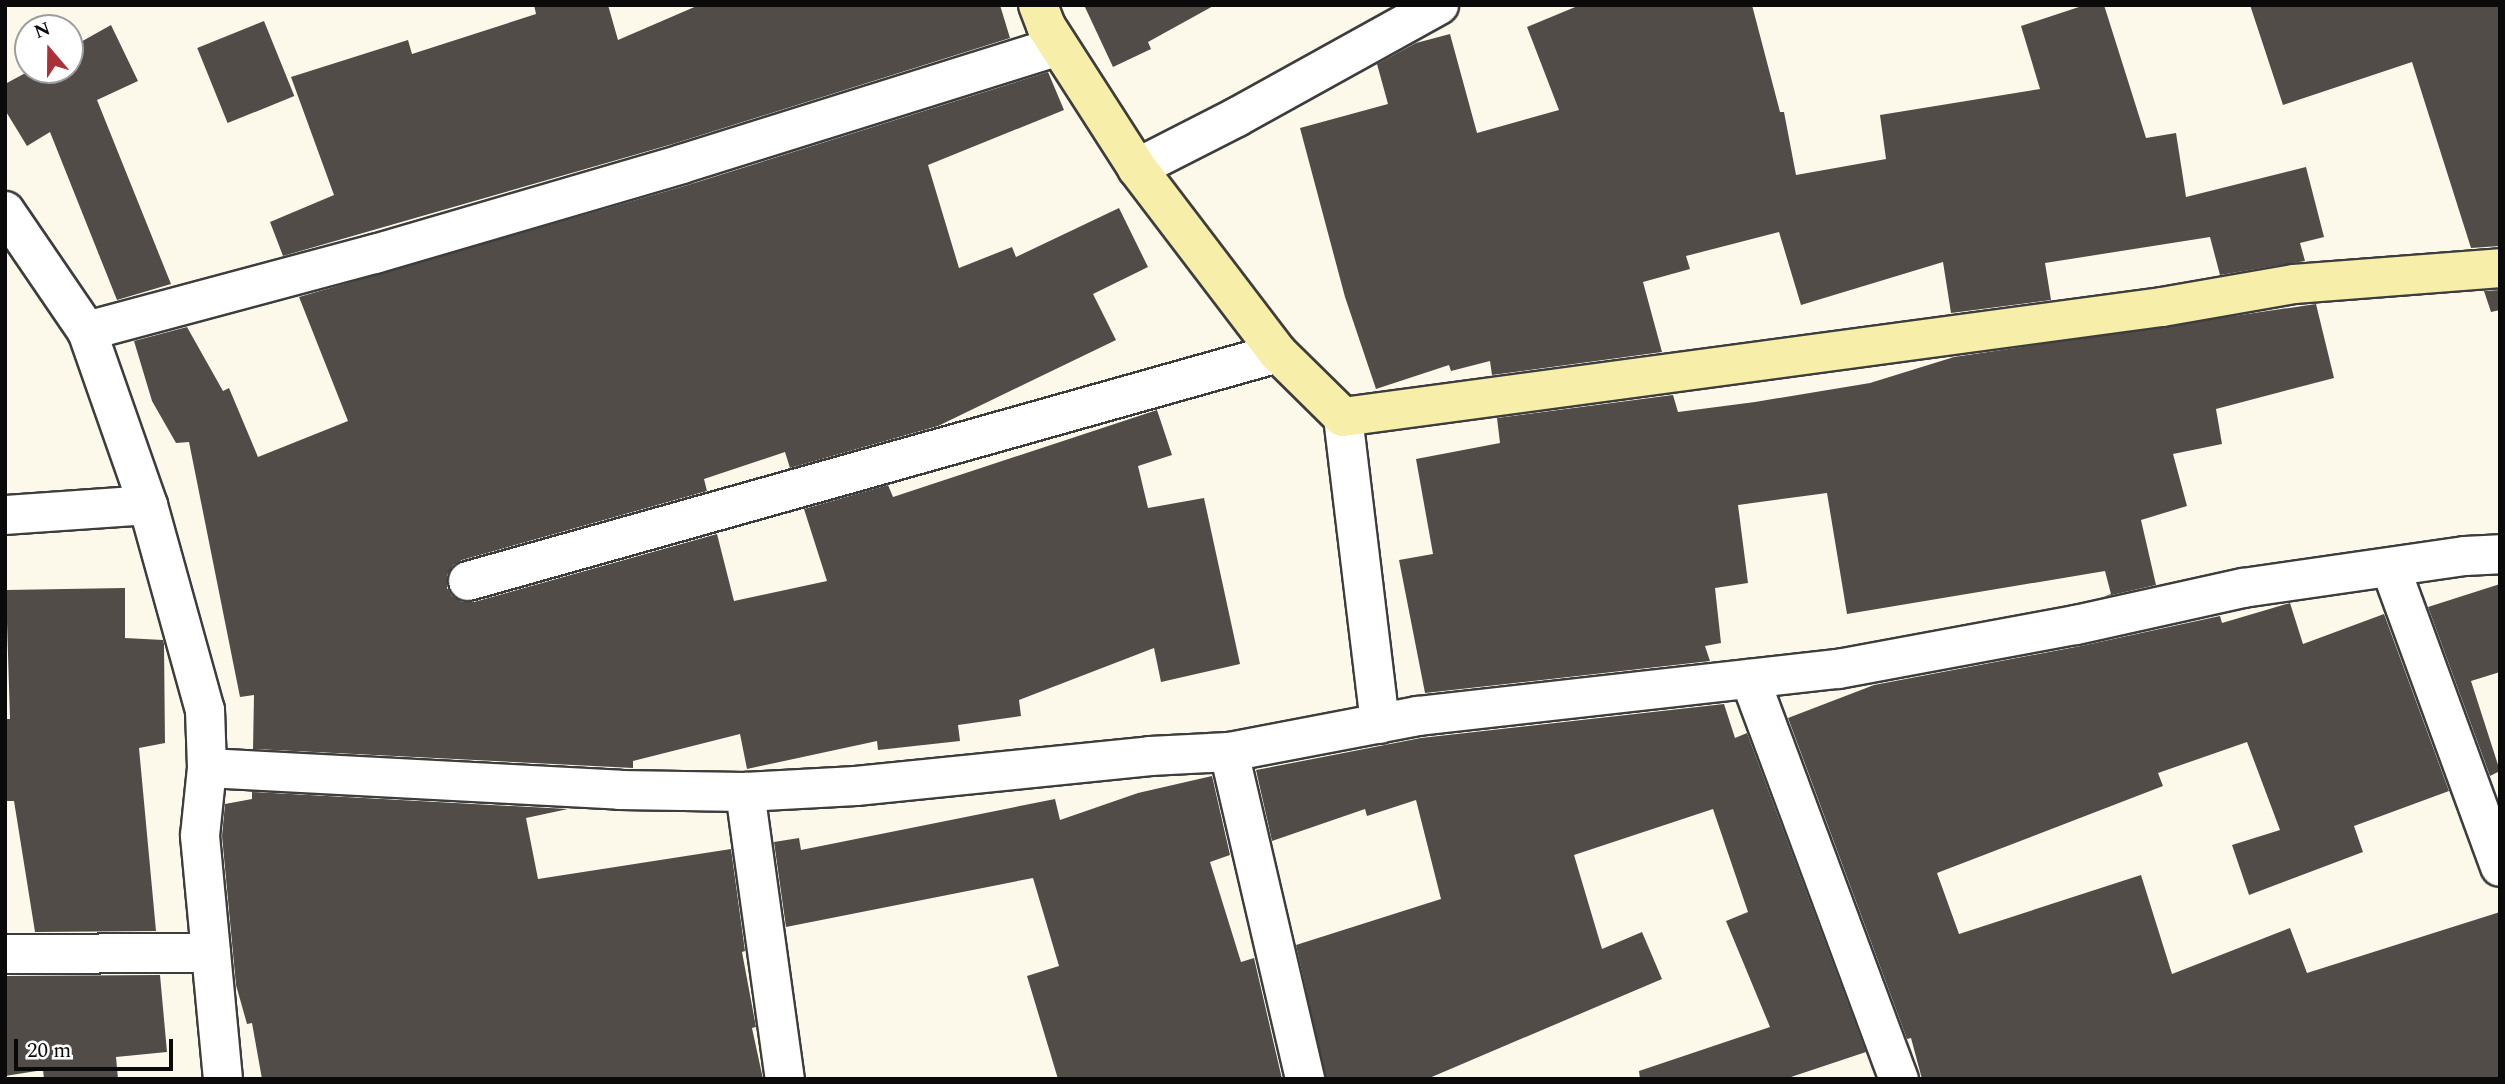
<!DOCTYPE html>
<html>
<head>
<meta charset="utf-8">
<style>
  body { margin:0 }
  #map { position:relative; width:2505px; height:1084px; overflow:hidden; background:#fdf9ea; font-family:Spectral,serif }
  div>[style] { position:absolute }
  .building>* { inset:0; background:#524c48; transform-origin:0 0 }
  .roads { filter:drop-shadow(2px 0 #3d3d3d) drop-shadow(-2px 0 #3d3d3d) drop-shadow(0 2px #3d3d3d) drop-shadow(0 -2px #3d3d3d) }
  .minor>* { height:38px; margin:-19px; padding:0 19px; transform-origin:19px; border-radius:19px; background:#fff }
  .secondary>* { height:38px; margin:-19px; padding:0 19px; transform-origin:19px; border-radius:19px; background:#f7eeaa }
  span { translate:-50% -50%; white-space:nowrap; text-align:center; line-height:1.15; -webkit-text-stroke:7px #fff; paint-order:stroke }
  .frame { position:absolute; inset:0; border:7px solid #0a0a0a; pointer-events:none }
  .north { position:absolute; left:14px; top:14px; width:70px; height:70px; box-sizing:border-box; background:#fff; border:2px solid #9d9d9d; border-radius:50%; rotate:340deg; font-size:19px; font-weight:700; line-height:28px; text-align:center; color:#0a0a0a }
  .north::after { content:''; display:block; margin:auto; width:24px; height:32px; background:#ac3038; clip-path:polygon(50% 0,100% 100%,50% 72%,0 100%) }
  .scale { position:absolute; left:14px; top:1039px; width:159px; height:32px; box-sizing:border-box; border:4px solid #0a0a0a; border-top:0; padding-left:9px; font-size:21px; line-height:24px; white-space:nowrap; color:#0a0a0a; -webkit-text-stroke:5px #fff; paint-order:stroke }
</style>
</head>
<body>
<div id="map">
  <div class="building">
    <div style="clip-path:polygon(534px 5px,608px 5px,618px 40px,699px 5px,1000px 5px,1010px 38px,676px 143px,283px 256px,270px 222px,334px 195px,291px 77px,408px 40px,412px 54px,536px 14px)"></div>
    <div style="clip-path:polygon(1084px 5px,1215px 5px,1148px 42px,1151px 49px,1113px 67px)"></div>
    <div style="clip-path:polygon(1580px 5px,1752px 5px,1780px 112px,1784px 112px,1796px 175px,1886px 159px,1880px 115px,2040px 89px,2021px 26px,2085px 5px,2104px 5px,2146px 138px,2176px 133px,2186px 197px,2306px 167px,2324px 237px,2300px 243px,2305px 261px,2220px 275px,2210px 237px,2045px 263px,2051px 300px,1951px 313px,1943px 262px,1801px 305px,1779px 232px,1686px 256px,1690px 269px,1643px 282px,1662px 352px,1492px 375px,1490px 361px,1451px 371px,1449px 365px,1376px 389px,1345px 297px,1300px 128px,1388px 104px,1377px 64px,1416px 43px,1450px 34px,1477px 133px,1559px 110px,1527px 27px)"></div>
    <div style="clip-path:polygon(2250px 5px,2500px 5px,2500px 246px,2471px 248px,2412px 62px,2283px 105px)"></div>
    <div style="left:264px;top:21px;width:81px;height:72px;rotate:68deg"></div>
    <div style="clip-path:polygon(111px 25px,138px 81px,97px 100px,171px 284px,117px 300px,50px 132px,27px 146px,5px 110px,5px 84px,31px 70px,70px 70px,70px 48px)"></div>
    <div style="clip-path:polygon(1048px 72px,1064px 110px,928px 165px,959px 268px,1012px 247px,1016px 257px,1119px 208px,1148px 267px,1093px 294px,1116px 340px,938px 426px,790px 468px,785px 452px,704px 479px,707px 491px,462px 560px,453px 565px,447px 575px,447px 588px,452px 596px,462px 602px,474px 602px,717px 534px,734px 601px,827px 581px,804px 509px,888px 485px,893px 497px,1157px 410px,1172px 455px,1138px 466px,1148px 508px,1204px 498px,1240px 664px,1161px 682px,1154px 648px,1019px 700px,1021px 716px,958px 725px,960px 741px,878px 750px,877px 741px,747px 769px,740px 734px,633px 761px,633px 768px,253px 749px,254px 695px,240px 697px,189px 442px,176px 443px,152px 401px,134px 341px,187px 327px,223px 391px,229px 388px,258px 457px,348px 421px,299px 297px,688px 185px)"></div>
    <div style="clip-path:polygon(2500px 290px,2500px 310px,2491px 312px,2484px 291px)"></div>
    <div style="clip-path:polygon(2316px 304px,2334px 378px,2216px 409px,2222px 444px,2173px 454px,2187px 506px,2141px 520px,2156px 585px,2103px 597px,2111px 594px,2105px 571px,1847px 614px,1827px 493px,1738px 505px,1748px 583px,1715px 588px,1721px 643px,1705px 646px,1710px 661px,1425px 693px,1399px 560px,1433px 554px,1416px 459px,1500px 443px,1497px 418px,1673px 395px,1678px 412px,1755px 402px,1870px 383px,1954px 357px)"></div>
    <div style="clip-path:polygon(2500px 584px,2500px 672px,2471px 681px,2500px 771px,2490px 776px,2428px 607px)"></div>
    <div style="clip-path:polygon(125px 588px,125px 638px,163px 640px,164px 644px,165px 743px,139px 748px,156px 931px,35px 932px,14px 801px,5px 801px,5px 719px,10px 719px,6px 590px)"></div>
    <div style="clip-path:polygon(2290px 603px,2303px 644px,2384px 614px,2449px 791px,2354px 826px,2363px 852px,2249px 895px,2232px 845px,2280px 830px,2247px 742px,2158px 773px,2163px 786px,1937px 873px,1959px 934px,2141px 875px,2172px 974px,2290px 928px,2307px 973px,2500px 912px,2500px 1079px,1922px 1079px,1911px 1038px,1907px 1039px,1788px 718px,1874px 685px,2081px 646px,2220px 616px,2222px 623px)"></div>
    <div style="clip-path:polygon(1724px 704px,1735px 738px,1747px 733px,1866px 1052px,1785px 1079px,1640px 1079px,1639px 1071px,1770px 1027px,1726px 921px,1748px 912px,1713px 809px,1574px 855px,1602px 949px,1642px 932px,1662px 979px,1427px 1079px,1326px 1079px,1296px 945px,1441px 899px,1416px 800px,1367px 816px,1365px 809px,1272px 841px,1256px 770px,1421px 738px)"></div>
    <div style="clip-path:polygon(1212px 776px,1230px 855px,1210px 862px,1241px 962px,1254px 958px,1282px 1079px,1058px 1079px,1027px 976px,1059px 966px,1033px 878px,786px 927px,774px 842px,799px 838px,801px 850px,1055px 799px,1060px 820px,1138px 793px)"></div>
    <div style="clip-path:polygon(252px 792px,568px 809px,526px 818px,538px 879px,731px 849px,745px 951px,742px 952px,756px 1027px,752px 1028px,763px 1079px,262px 1079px,252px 1023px,247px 1024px,236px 985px,222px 836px,225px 804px,252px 799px)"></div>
    <div style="clip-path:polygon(160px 975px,167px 1052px,116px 1057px,118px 1079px,44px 1079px,43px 1070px,5px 1076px,5px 976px)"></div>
  </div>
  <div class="roads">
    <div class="minor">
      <div style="left:1137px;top:168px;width:112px;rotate:-27deg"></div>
      <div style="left:1237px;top:117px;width:231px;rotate:-29deg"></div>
      <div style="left:5px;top:211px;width:145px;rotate:55.7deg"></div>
      <div style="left:87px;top:331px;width:184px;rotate:70.7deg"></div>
      <div style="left:148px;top:505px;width:213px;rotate:74.5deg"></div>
      <div style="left:205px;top:710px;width:58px;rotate:88deg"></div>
      <div style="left:207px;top:768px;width:68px;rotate:95.9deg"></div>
      <div style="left:200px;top:836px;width:244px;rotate:84.6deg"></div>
      <div style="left:87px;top:331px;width:298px;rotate:-15deg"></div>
      <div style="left:375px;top:254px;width:320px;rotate:-16.3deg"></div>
      <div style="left:682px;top:164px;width:394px;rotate:-17.4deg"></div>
      <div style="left:1343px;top:417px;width:309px;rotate:83.1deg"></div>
      <div style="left:5px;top:515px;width:143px;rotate:-4deg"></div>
      <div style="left:2391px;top:569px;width:317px;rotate:69.9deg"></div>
      <div style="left:468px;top:581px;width:841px;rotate:-15.72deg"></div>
      <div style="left:1750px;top:679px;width:427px;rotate:69.6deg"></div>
      <div style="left:1229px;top:752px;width:336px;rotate:76.9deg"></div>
      <div style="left:207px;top:768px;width:414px;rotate:3deg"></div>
      <div style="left:620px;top:790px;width:125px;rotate:0.9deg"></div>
      <div style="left:745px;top:792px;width:111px;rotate:-3.1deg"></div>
      <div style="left:856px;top:786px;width:296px;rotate:-5.8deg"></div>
      <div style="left:1150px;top:756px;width:79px;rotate:-2.9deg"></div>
      <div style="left:1229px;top:752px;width:192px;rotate:-10.8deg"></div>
      <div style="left:1418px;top:716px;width:423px;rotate:-6.4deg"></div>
      <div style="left:1838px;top:669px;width:242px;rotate:-10.5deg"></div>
      <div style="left:2076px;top:625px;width:171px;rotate:-12.5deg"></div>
      <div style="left:2243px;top:588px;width:224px;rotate:-8.2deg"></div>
      <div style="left:2465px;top:556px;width:35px;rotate:-3deg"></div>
      <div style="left:745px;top:792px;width:290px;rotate:82.1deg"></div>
      <div style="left:5px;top:954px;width:206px;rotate:-0.3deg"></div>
    </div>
    <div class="secondary">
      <div style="left:1038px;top:5px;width:22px;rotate:69deg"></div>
      <div style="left:1046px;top:26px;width:169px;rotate:57.3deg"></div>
      <div style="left:1137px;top:168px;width:233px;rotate:52.7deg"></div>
      <div style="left:1278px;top:353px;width:91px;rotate:44.6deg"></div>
      <div style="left:1343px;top:417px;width:826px;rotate:-7.65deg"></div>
      <div style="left:2162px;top:307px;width:134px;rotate:-9.9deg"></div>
      <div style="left:2294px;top:284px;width:207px;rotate:-4.4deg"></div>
    </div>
  </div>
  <div class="frame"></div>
  <div class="north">N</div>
  <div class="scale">20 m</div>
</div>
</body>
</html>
